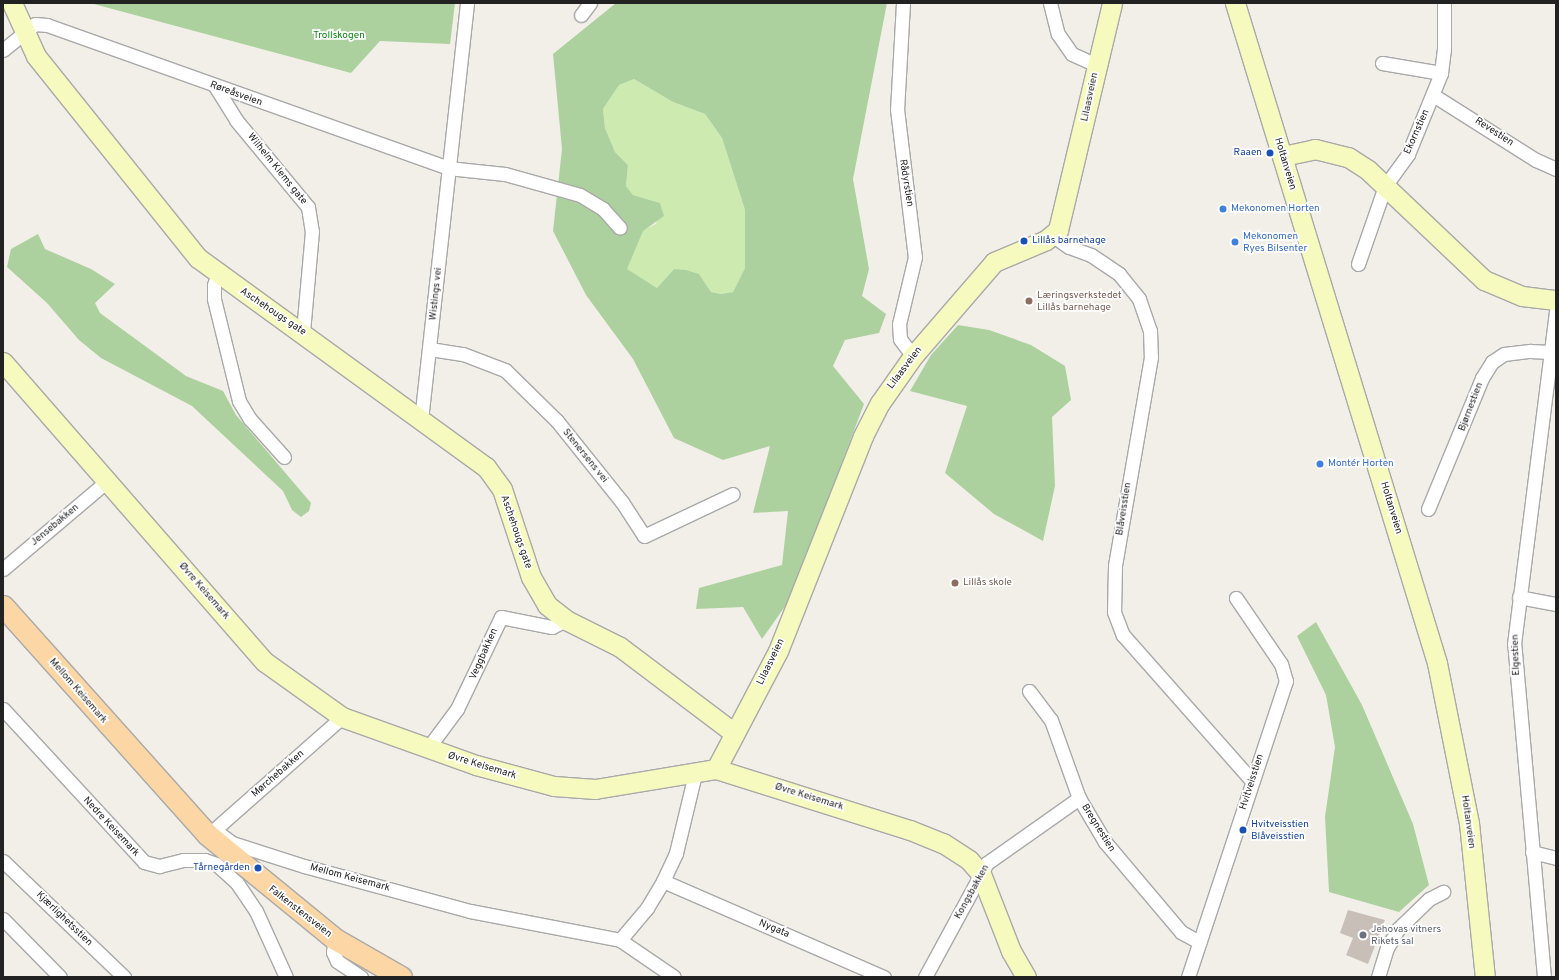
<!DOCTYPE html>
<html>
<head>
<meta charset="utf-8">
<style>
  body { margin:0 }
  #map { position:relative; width:1559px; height:980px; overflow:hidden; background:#f2efe9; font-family:Overpass,sans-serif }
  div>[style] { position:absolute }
  .grass>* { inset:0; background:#cdebb0 }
  .forest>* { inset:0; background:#add19e }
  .building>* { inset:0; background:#c7bfb8 }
  .roads { filter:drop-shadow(1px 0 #a9a9a9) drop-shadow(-1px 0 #a9a9a9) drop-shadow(0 1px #a9a9a9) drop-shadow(0 -1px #a9a9a9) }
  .street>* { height:13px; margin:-6.5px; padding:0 6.5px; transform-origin:6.5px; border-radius:6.5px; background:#fff }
  .secondary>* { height:19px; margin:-9.5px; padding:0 9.5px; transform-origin:9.5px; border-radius:9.5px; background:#f7fabf }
  .primary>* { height:21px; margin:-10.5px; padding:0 10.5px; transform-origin:10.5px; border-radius:10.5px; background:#fcd6a4 }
  .dots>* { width:11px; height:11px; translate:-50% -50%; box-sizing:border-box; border:2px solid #fff; border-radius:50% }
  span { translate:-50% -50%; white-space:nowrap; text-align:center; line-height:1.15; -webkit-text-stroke:3.5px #fff; paint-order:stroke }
  .park-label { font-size:10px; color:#0c8416 }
  .street-label { font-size:10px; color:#222 }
  .transit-label { font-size:10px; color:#164399 }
  .right { translate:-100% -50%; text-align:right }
  .left { translate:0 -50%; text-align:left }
  .shop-label { font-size:10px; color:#366cbe }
  .education-label { font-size:10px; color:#785e54 }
  .worship-label { font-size:10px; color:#5b616d }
  .frame { position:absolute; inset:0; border:4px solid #222; pointer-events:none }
</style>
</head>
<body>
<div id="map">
  <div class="grass">
    <div style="clip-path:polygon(634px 79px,673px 102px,705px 114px,722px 138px,745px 210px,745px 268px,733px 292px,721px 294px,711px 292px,699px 274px,674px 269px,657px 288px,626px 269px,643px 230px,656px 224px,660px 203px,633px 195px,626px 186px,628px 165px,615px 152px,605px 128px,603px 109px,619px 85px)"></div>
  </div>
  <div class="forest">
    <div style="clip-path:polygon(90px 3px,455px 3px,450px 44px,380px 41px,351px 73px)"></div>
    <div style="clip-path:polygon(evenodd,616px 3px,887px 3px,853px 179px,869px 269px,862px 296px,886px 314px,879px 333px,845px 340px,833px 366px,864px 404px,791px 598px,762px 639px,743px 607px,696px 609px,699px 588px,782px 565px,788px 511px,753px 513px,770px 446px,723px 460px,674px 438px,633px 359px,586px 295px,553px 231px,562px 149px,553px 54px,616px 3px,634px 79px,673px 102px,705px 114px,722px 138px,745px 210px,745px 268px,733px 292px,721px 294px,711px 292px,699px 274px,686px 270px,674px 269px,657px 288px,627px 269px,643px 231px,664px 216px,660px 203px,633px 195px,626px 186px,628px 165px,615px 152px,605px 128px,603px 109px,619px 85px,634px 79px)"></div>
    <div style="clip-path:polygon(38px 234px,45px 249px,91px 269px,115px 284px,95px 303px,100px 313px,186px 376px,223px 391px,236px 415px,311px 503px,309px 511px,301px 517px,292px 510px,283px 491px,192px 406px,101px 358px,79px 340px,47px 303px,7px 267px,11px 249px)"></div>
    <div style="clip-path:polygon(958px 325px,989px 330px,1031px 345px,1065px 366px,1071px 400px,1052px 417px,1055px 486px,1043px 541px,994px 514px,945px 473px,967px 406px,910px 391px,931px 355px)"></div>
    <div style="clip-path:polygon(1316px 622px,1362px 705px,1413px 824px,1429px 885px,1399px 912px,1329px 892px,1325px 817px,1335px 747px,1326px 695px,1297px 636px)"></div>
  </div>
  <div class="building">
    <div style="clip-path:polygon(1348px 910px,1385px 920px,1368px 964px,1346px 955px,1353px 938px,1340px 933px)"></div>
  </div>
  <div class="roads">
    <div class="street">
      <div style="left:903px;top:3px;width:106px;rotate:93.2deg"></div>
      <div style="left:897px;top:109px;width:149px;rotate:83.1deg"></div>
      <div style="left:915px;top:257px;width:69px;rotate:103.4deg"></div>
      <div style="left:899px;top:324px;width:15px;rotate:86deg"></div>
      <div style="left:900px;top:339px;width:21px;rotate:53deg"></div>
      <div style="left:1050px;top:3px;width:32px;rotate:76deg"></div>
      <div style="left:1058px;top:34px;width:24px;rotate:55deg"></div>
      <div style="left:1072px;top:54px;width:27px;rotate:24deg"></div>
      <div style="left:581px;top:15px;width:15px;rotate:-53deg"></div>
      <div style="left:3px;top:50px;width:41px;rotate:-39.1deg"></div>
      <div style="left:35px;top:24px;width:12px;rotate:5deg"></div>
      <div style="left:47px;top:25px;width:426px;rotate:19.6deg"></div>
      <div style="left:448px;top:168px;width:57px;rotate:6deg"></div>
      <div style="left:505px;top:174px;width:78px;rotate:15.6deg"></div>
      <div style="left:580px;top:195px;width:27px;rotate:31deg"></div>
      <div style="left:603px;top:209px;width:25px;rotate:48deg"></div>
      <div style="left:1382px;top:63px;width:60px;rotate:9.6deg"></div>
      <div style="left:215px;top:86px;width:40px;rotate:58deg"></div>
      <div style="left:236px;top:120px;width:113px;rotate:50.4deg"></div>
      <div style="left:308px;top:207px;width:24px;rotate:81deg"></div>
      <div style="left:312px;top:231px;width:101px;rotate:95.1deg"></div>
      <div style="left:1433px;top:95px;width:122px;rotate:32.3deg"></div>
      <div style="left:1536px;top:160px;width:22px;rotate:24deg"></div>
      <div style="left:1053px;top:236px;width:19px;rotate:35deg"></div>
      <div style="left:1069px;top:247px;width:23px;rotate:20deg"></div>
      <div style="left:1091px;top:255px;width:34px;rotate:34deg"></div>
      <div style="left:1119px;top:274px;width:32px;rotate:51deg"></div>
      <div style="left:1139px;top:299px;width:34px;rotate:71deg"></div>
      <div style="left:1150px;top:331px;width:26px;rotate:88deg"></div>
      <div style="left:1151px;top:357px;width:212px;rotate:99.8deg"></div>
      <div style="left:1115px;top:566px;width:46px;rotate:91.2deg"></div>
      <div style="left:1114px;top:612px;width:25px;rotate:69deg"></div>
      <div style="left:1123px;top:635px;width:195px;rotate:48.5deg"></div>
      <div style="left:1358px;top:264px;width:83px;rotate:-70.9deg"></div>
      <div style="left:1385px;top:186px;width:39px;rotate:-54deg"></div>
      <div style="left:1408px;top:154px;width:87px;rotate:-67.8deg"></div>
      <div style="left:1441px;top:73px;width:23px;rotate:-83deg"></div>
      <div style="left:1444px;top:50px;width:47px;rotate:-90deg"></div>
      <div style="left:218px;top:274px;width:12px;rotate:110deg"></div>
      <div style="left:214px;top:285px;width:14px;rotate:90deg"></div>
      <div style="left:214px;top:299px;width:105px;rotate:76.2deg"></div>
      <div style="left:239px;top:401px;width:21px;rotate:59deg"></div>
      <div style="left:250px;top:419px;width:51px;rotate:48.2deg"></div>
      <div style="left:430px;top:349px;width:33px;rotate:9deg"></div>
      <div style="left:463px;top:354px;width:45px;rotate:20.9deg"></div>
      <div style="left:505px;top:370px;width:73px;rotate:44.4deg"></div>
      <div style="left:557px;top:421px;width:104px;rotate:51.3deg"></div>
      <div style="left:622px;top:502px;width:40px;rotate:57.1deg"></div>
      <div style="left:644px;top:536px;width:98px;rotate:-25.3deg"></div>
      <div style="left:421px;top:420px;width:420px;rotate:-83.7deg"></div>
      <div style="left:1428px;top:509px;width:142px;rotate:-67.6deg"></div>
      <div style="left:1482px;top:378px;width:19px;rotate:-58deg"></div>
      <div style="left:1492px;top:362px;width:14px;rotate:-34deg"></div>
      <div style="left:1504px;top:354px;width:26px;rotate:-7deg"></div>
      <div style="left:1530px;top:351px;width:20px;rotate:3deg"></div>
      <div style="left:3px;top:569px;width:136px;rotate:-40.2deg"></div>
      <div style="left:1519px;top:597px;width:38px;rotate:11deg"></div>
      <div style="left:1029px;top:691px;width:36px;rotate:53deg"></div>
      <div style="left:1051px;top:720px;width:83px;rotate:70.3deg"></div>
      <div style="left:1079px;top:798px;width:51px;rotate:59.4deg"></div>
      <div style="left:1105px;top:842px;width:118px;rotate:49.8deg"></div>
      <div style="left:1181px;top:932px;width:21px;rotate:29deg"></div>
      <div style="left:3px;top:709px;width:208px;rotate:47.3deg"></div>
      <div style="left:144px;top:862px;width:16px;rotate:15deg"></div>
      <div style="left:159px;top:866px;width:25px;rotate:-14deg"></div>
      <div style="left:183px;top:860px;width:22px"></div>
      <div style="left:205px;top:860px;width:12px;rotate:20deg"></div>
      <div style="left:216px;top:864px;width:28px;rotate:42deg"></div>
      <div style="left:237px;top:883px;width:34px;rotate:56deg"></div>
      <div style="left:256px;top:911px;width:72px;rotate:65.6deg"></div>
      <div style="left:428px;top:748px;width:49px;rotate:-53.4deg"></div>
      <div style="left:457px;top:709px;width:102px;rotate:-64.4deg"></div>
      <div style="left:501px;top:617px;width:52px;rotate:11.1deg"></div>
      <div style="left:552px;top:627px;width:16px;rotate:-27deg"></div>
      <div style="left:214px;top:830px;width:171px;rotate:-41.4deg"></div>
      <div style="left:220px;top:834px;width:15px;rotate:37deg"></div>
      <div style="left:232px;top:843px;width:76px;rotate:17.7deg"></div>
      <div style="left:304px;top:866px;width:172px;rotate:15.2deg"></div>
      <div style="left:470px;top:911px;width:153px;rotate:10.9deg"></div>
      <div style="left:620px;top:940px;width:42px;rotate:-49.8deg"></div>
      <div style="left:647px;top:908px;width:31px;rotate:-59deg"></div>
      <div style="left:663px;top:881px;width:31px;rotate:-65deg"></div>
      <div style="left:676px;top:853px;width:81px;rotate:-76.5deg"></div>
      <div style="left:1532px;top:852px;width:25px;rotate:14deg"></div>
      <div style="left:3px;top:861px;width:168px;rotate:43.8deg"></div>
      <div style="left:663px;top:881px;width:241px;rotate:23.5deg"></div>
      <div style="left:3px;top:919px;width:81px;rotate:45.5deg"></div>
      <div style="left:335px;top:939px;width:13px;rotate:99deg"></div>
      <div style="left:333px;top:952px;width:10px;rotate:66deg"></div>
      <div style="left:337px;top:961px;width:29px;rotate:34deg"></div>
      <div style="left:620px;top:940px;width:65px;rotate:34.4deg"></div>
      <div style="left:925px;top:977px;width:130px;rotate:-61.5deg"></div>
      <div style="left:987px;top:863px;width:113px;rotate:-35.2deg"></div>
      <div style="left:1188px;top:977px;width:312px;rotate:-71.7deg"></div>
      <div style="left:1286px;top:681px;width:18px;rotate:-106deg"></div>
      <div style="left:1281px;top:664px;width:80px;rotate:-124.3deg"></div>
      <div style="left:1378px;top:977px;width:30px;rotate:-73deg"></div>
      <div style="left:1387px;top:948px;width:22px;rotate:-60deg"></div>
      <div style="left:1398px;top:929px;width:43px;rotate:-44.1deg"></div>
      <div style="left:1429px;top:899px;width:16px;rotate:-27deg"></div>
      <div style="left:1544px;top:977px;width:334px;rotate:-95.1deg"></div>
      <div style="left:1514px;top:644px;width:336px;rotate:-82.8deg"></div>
    </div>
    <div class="secondary">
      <div style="left:12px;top:3px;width:58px;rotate:65.6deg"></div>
      <div style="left:36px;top:56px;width:259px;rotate:51.3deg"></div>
      <div style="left:198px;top:258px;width:356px;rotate:36deg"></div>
      <div style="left:486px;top:467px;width:27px;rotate:54deg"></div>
      <div style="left:502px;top:489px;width:93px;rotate:71.8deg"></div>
      <div style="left:531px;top:577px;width:32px;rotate:60deg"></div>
      <div style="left:547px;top:605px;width:24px;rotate:38deg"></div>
      <div style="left:566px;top:620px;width:60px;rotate:26.6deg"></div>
      <div style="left:620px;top:647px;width:141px;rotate:37deg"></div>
      <div style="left:1235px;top:3px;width:690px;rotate:72.98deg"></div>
      <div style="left:1437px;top:663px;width:163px;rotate:78.7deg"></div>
      <div style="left:1469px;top:823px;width:155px;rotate:84.1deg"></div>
      <div style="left:1283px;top:156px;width:33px;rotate:-12deg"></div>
      <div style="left:1315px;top:149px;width:34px;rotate:14deg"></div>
      <div style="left:1348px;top:157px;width:24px;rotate:33deg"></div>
      <div style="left:1368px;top:170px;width:160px;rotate:43.5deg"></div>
      <div style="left:1484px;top:280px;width:41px;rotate:22.8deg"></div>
      <div style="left:1522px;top:296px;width:34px;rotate:7deg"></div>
      <div style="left:3px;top:362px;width:398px;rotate:48.9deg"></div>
      <div style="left:265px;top:662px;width:95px;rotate:35.5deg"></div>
      <div style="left:342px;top:717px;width:142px;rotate:19.7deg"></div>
      <div style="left:476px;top:765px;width:81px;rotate:15.1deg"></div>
      <div style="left:554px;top:786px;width:41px;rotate:4.2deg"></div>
      <div style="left:595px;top:789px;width:123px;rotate:-9.4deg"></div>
      <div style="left:716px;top:769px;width:203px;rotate:17.5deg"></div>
      <div style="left:910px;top:830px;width:35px;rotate:22deg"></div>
      <div style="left:943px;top:843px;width:31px;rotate:33deg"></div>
      <div style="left:969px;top:860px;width:18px;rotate:49deg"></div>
      <div style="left:981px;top:874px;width:83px;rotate:68.7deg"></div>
      <div style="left:1011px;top:951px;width:30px;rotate:60deg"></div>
      <div style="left:716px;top:769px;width:133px;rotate:-62.3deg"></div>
      <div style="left:778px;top:651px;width:231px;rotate:-68.4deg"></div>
      <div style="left:863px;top:436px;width:37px;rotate:-63deg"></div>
      <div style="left:880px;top:403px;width:57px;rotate:-54.9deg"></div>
      <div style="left:913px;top:356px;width:124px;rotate:-49.2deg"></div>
      <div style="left:994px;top:262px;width:56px;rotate:-22.9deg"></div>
      <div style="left:1046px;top:240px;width:16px;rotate:-40deg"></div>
      <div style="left:1058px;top:230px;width:233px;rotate:-76.6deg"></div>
    </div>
    <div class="primary">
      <div style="left:3px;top:606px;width:307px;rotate:48.2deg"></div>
      <div style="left:208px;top:835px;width:164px;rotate:39.3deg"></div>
      <div style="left:335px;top:939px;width:76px;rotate:29.9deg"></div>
    </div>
  </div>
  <div class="dots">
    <div style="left:1270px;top:153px;background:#1a4fb4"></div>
    <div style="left:1223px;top:209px;background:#3f7fe0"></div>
    <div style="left:1024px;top:241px;background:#1a4fb4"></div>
    <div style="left:1235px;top:242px;background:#3f7fe0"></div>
    <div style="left:1029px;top:301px;background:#8d6e63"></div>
    <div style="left:1320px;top:464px;background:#3f7fe0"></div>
    <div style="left:955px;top:583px;background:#8d6e63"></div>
    <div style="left:1243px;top:830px;background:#1a4fb4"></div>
    <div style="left:258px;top:868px;background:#1a4fb4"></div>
    <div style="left:1363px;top:935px;background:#6b7280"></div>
  </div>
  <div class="park-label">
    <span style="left:339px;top:36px">Trollskogen</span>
  </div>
  <div class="street-label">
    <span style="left:236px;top:94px;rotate:20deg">Røreåsveien</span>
    <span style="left:1090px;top:97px;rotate:-78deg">Lilaasveien</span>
    <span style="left:1417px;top:132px;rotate:-66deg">Ekornstien</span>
    <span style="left:1494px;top:132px;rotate:33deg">Revestien</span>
    <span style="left:1285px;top:164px;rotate:73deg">Holtanveien</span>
    <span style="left:277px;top:169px;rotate:51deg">Wilhelm Klems gate</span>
    <span style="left:906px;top:183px;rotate:81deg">Rådyrstien</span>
    <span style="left:436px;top:294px;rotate:-84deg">Wistings vei</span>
    <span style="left:273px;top:312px;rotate:34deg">Aschehougs gate</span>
    <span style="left:905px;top:368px;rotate:-53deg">Lilaasveien</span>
    <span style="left:1471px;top:407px;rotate:-69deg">Bjørnestien</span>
    <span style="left:585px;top:456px;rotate:51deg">Stenersens vei</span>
    <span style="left:1391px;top:508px;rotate:73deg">Holtanveien</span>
    <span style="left:1124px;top:509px;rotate:-81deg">Blåveisstien</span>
    <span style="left:55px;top:525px;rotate:-40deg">Jensebakken</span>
    <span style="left:516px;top:532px;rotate:71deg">Aschehougs gate</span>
    <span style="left:204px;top:591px;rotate:49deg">Øvre Keisemark</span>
    <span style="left:484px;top:654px;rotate:-66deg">Veggbakken</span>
    <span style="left:1516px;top:655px;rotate:-92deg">Elgestien</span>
    <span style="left:771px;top:662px;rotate:-64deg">Lilaasveien</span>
    <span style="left:78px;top:691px;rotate:49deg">Mellom Keisemark</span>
    <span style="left:482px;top:766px;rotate:17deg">Øvre Keisemark</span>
    <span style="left:278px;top:774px;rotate:-41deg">Mørchebakken</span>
    <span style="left:1252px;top:782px;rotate:-72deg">Hvitveisstien</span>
    <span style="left:809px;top:797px;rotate:17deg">Øvre Keisemark</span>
    <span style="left:1468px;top:822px;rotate:82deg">Holtanveien</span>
    <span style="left:111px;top:827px;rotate:47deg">Nedre Keisemark</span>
    <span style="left:1098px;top:828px;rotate:58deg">Bregnestien</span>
    <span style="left:350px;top:878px;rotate:15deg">Mellom Keisemark</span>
    <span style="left:972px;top:892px;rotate:-61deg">Kongsbakken</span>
    <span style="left:300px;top:912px;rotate:38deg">Falkenstensveien</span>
    <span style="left:64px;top:919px;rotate:44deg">Kjærlighetsstien</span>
    <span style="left:774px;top:929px;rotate:23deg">Nygata</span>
  </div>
  <div class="transit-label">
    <span class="right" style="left:1262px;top:153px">Raaen</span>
    <span class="left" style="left:1032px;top:241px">Lillås barnehage</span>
    <span class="left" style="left:1251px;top:830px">Hvitveisstien<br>Blåveisstien</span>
    <span class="right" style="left:250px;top:868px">Tårnegården</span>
  </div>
  <div class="shop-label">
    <span class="left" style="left:1231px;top:209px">Mekonomen Horten</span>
    <span class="left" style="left:1243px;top:242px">Mekonomen<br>Ryes Bilsenter</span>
    <span class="left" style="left:1328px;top:464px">Montér Horten</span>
  </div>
  <div class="education-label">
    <span class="left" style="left:1037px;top:301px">Læringsverkstedet<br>Lillås barnehage</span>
    <span class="left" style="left:963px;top:583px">Lillås skole</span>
  </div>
  <div class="worship-label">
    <span class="left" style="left:1371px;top:935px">Jehovas vitners<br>Rikets sal</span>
  </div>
  <div class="frame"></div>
</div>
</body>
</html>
